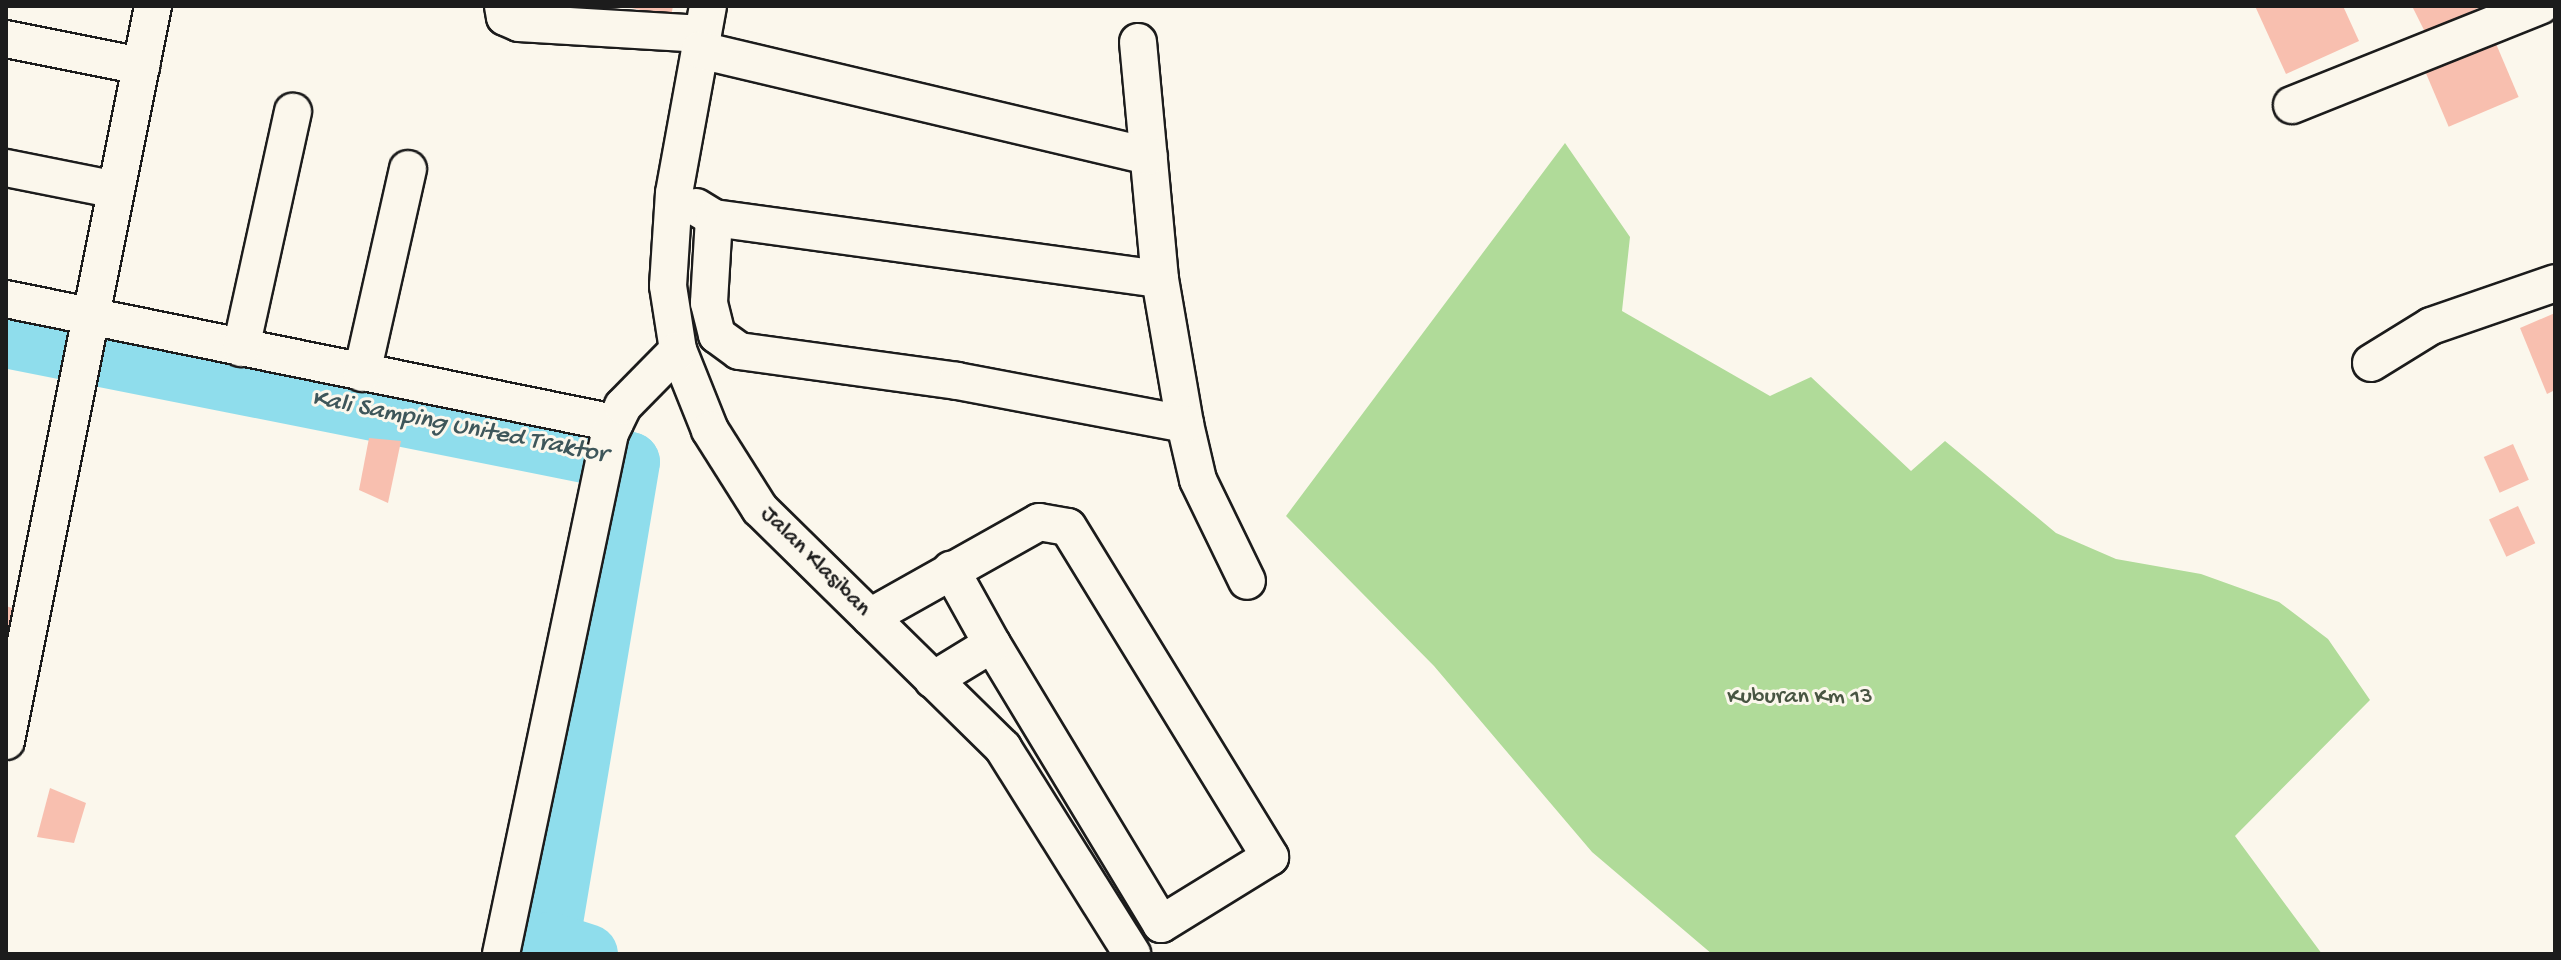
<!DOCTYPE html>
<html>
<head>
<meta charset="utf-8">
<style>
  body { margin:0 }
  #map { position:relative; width:2561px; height:960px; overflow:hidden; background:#fbf7ec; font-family:"Gochi Hand",sans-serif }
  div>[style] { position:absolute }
  .green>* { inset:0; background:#b0db99 }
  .river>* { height:60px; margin:-30px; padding:0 30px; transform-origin:30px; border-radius:30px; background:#8fddec }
  .building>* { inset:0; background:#f8bfaf; transform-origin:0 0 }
  .roads { filter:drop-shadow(2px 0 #1c1c1c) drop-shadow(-2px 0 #1c1c1c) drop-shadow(0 2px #1c1c1c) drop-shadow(0 -2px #1c1c1c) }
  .minor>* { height:36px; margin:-18px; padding:0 18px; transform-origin:18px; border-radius:18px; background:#fbf7ec }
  span { translate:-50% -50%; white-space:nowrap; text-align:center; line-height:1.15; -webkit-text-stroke:6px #fbf7ec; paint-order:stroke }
  .street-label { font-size:24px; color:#1c1c1c }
  .park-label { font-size:24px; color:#485542 }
  .water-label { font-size:26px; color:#3e565a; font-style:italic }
  .frame { position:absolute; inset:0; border:8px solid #1c1c1c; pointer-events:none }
</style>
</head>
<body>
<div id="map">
  <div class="green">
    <div style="clip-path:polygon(1565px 143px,1630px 237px,1622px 311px,1770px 396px,1811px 377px,1911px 471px,1945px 441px,2056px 533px,2116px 559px,2201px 574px,2279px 602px,2328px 639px,2370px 700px,2235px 836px,2322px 954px,1712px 954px,1592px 852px,1434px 666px,1286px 516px)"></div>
  </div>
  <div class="river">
    <div style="left:6px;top:338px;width:636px;rotate:11.24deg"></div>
    <div style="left:630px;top:462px;width:487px;rotate:99.5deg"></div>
    <div style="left:550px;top:942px;width:40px;rotate:18deg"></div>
  </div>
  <div class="building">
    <div style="clip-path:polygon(623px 6px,673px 6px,671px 17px)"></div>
    <div style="clip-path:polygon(2255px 6px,2343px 6px,2359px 41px,2286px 74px)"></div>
    <div style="clip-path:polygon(2412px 6px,2482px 6px,2426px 34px)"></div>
    <div style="left:2494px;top:39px;width:63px;height:76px;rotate:67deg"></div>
    <div style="clip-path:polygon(2555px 313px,2555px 390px,2547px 394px,2520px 328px)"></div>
    <div style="clip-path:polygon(369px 438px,401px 441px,388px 503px,359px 490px)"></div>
    <div style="left:2513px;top:444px;width:39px;height:32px;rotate:66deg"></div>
    <div style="left:2518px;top:506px;width:41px;height:32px;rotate:65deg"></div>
    <div style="clip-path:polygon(6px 606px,12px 608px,11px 635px,6px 634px)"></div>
    <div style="clip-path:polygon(50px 788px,86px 803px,74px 843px,37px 837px)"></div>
  </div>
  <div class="roads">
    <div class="minor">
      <div style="left:503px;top:6px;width:11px;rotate:80deg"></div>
      <div style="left:505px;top:17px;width:15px;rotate:23deg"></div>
      <div style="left:519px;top:23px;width:184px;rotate:3.4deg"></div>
      <div style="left:708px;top:6px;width:190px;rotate:100.3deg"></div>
      <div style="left:674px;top:193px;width:93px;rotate:93.7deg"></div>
      <div style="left:668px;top:286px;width:65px;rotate:81.1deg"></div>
      <div style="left:678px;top:350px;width:86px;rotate:68.2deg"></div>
      <div style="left:710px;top:430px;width:93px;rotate:57.7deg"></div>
      <div style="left:760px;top:509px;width:341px;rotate:44.5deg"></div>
      <div style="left:1003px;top:748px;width:243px;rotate:57.9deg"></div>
      <div style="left:6px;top:39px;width:138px;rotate:11.3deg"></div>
      <div style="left:1138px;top:42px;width:238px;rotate:84.7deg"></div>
      <div style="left:1160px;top:279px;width:147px;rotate:80.2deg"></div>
      <div style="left:1185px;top:424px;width:57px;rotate:76.9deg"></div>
      <div style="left:1198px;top:480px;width:112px;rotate:64.1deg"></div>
      <div style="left:700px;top:50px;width:461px;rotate:13.3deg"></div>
      <div style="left:2292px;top:105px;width:267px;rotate:-21.8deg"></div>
      <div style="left:6px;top:168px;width:112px;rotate:11.3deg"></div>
      <div style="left:696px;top:207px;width:21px;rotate:31deg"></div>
      <div style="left:714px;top:218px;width:450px;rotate:7.8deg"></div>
      <div style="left:714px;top:218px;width:85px;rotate:93.4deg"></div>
      <div style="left:709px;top:303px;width:33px;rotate:76deg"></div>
      <div style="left:717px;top:335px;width:27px;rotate:36deg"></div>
      <div style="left:739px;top:351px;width:220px;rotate:7.8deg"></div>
      <div style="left:957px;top:381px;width:232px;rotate:10.7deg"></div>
      <div style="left:6px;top:299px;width:621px;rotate:11.53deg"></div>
      <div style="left:241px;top:348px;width:242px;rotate:-77.6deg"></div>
      <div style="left:2371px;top:363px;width:70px;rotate:-31.7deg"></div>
      <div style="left:2431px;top:326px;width:131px;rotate:-19.1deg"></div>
      <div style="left:362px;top:373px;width:209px;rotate:-77.3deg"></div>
      <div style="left:870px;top:617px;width:194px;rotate:-29.3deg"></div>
      <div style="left:1039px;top:522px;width:29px;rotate:10deg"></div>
      <div style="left:1068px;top:527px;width:387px;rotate:58.5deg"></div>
      <div style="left:1270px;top:857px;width:128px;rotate:148.4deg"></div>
      <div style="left:1161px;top:924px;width:327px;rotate:-121.1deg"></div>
      <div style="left:933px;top:680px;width:69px;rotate:-31.4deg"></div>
      <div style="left:992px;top:644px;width:85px;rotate:-119deg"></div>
      <div style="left:6px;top:741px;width:750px;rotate:-78.69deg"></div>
      <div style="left:501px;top:954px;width:532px;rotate:-78.18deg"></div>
      <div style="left:610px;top:433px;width:30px;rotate:-64deg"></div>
      <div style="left:623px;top:406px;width:78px;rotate:-45.5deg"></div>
    </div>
  </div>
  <div class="street-label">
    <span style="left:815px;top:562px;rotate:45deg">Jalan Klasiban</span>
  </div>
  <div class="park-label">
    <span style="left:1800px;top:698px">Kuburan Km 13</span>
  </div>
  <div class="water-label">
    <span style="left:459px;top:428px;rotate:11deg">Kali Samping United Traktor</span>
  </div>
  <div class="frame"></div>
</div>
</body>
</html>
